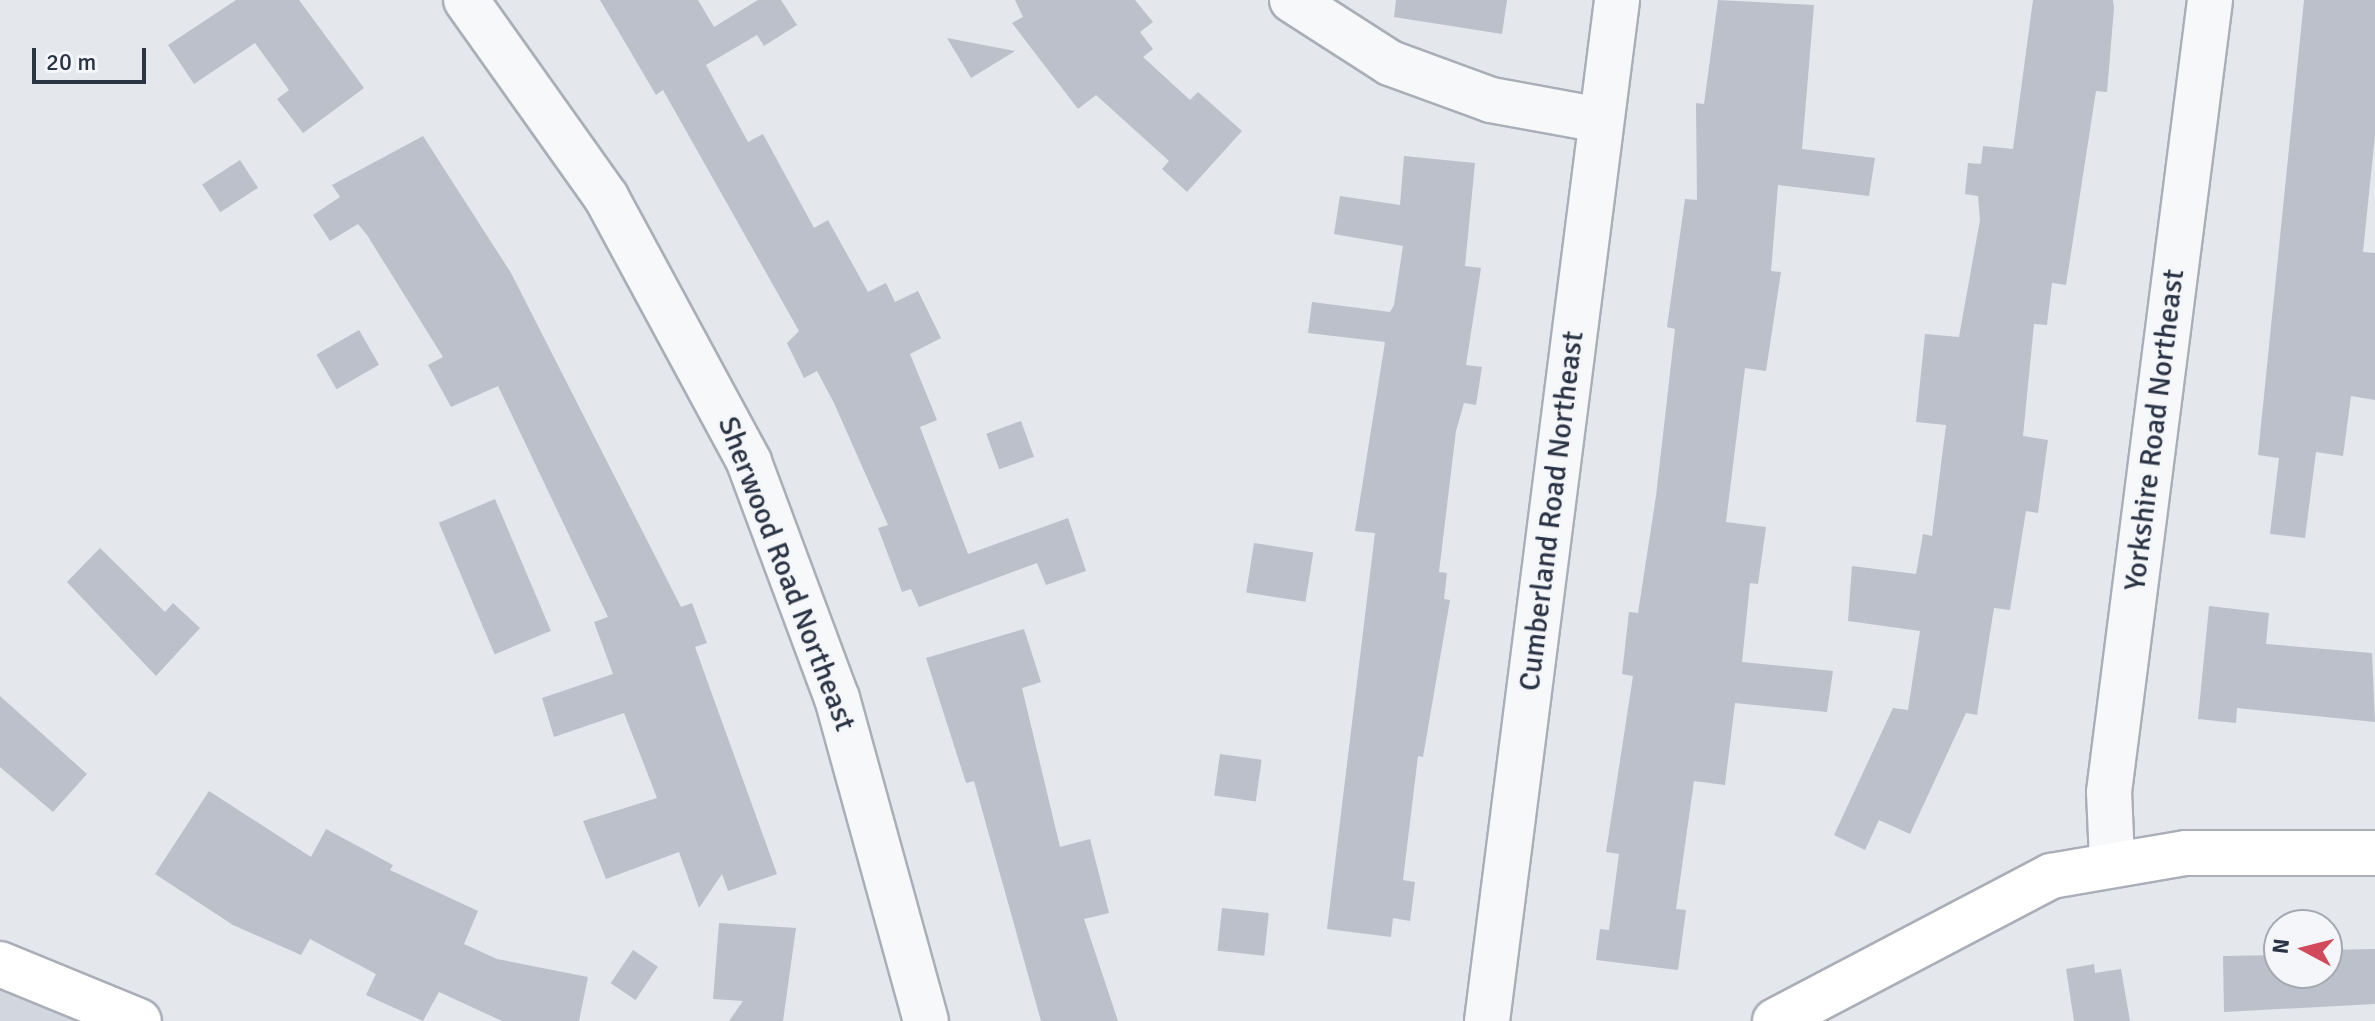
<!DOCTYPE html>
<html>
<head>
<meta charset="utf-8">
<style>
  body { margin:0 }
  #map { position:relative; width:2375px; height:1021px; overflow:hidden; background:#e4e7ec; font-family:Signika,sans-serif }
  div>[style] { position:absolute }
  .built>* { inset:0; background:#d2d6de }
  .building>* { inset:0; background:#bbc0ca; transform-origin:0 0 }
  .roads { filter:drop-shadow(2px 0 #a9aeb7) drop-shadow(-2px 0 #a9aeb7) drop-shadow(0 2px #a9aeb7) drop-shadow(0 -2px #a9aeb7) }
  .minor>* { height:44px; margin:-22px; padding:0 22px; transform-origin:22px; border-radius:22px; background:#f7f8fa }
  .major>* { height:44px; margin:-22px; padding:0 22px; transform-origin:22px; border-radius:22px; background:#fff }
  span { translate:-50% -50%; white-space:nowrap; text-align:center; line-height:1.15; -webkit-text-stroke:6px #f4f6f9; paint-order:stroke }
  .street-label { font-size:30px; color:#2b3445 }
  .north { position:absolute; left:2263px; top:909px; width:80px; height:80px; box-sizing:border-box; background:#f4f6f9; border:2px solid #a4a8b1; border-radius:50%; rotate:277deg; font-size:22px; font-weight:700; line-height:32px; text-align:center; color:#2b3445 }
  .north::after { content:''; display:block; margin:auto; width:28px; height:36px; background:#d1495b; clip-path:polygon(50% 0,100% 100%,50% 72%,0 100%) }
  .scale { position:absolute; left:32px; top:48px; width:114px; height:36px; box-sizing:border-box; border:4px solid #2b3445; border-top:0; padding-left:10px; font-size:24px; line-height:28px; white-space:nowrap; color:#2b3445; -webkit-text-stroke:6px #f4f6f9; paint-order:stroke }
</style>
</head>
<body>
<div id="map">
  <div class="built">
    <div style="clip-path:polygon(0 969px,124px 1021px,0 1021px)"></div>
  </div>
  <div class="building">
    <div style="clip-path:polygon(236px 0,299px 0,364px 88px,303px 133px,277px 99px,289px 90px,255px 43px,194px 84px,168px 45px)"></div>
    <div style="clip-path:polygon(600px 0,698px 0,714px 27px,758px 0,781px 0,797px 25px,764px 46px,757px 35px,706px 65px,748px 142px,763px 134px,814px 228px,828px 220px,868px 292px,886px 283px,895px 302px,918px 291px,941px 338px,910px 354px,937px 420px,920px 427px,968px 554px,1068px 518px,1086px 571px,1046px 585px,1037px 563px,919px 607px,911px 589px,902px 592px,878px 528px,888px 525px,834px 403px,817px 371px,804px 378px,787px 343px,799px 331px,663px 90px,656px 95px)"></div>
    <div style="clip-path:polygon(1015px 0,1135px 0,1153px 22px,1140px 32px,1153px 49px,1143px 57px,1190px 100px,1198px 92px,1242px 131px,1187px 192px,1162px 169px,1169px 161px,1096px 95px,1078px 109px,1012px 23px,1023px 17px)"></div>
    <div style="clip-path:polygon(1396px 0,1507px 0,1502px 34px,1394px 17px)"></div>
    <div style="clip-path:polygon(1718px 0,1814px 5px,1802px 149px,1875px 158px,1869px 196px,1778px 185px,1771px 271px,1781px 272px,1766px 371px,1745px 368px,1726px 522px,1766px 527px,1758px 584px,1750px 583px,1742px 662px,1833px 671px,1827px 712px,1735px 703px,1725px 785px,1694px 781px,1676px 909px,1686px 910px,1678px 970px,1596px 960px,1600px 929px,1609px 930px,1619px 854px,1606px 852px,1633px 676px,1622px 674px,1629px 612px,1638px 613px,1656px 496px,1675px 329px,1667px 327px,1685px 199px,1697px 200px,1696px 103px,1704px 104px)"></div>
    <div style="clip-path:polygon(2033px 0,2113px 0,2114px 8px,2107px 92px,2096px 91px,2066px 285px,2052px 283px,2047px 325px,2034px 324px,2023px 436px,2048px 440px,2038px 513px,2026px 511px,2010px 610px,1994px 608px,1977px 715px,1966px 713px,1910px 834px,1879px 820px,1865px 850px,1834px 835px,1893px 708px,1908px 710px,1920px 631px,1848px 621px,1852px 566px,1916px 574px,1923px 534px,1932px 536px,1946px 425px,1916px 422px,1925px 334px,1959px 337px,1980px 220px,1978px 196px,1965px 194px,1968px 163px,1981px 164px,1983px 146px,2013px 149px)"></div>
    <div style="clip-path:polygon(2304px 0,2375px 0,2375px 135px,2363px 252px,2375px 253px,2375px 400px,2351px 396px,2343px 456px,2316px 452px,2305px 538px,2270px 534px,2279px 458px,2258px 455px)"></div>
    <div style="clip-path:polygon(947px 38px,1015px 51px,971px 78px)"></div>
    <div style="clip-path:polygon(423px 136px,511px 273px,681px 607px,692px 603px,707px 643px,695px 647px,777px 874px,728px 891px,722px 874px,699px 908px,679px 852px,606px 879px,583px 821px,657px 798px,624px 713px,554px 737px,542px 698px,613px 674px,594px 622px,608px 617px,498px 386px,451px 407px,428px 365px,443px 357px,367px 235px,358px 224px,330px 241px,313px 215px,340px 197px,332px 185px)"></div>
    <div style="clip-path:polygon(1404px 156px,1475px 163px,1465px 266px,1481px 268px,1466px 365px,1482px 367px,1476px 405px,1464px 403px,1456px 431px,1439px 572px,1447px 573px,1444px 599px,1450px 600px,1423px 757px,1418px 756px,1403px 880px,1415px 882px,1410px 921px,1393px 918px,1391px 937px,1327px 929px,1375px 533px,1355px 531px,1385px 342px,1308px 333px,1312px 302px,1390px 312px,1394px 305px,1403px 246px,1334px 234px,1340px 196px,1400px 205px)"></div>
    <div style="left:240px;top:160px;width:33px;height:45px;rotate:57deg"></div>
    <div style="left:359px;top:330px;width:40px;height:49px;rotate:60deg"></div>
    <div style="left:1021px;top:421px;width:38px;height:37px;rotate:70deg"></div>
    <div style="left:495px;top:499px;width:143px;height:61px;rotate:67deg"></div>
    <div style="left:1254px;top:543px;width:60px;height:50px;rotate:9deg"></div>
    <div style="clip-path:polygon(100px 548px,165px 612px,173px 603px,200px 628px,156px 676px,67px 582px)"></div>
    <div style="clip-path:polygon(2209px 606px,2269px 613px,2266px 644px,2372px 653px,2375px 722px,2237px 708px,2236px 723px,2198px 719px)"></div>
    <div style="clip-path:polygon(1024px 629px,1041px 682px,1022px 688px,1060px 847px,1090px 839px,1109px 913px,1084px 919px,1118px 1021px,1041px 1021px,974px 781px,966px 783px,926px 658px)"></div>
    <div style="clip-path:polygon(0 696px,87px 774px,53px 812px,0 767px)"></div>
    <div style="left:1220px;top:754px;width:42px;height:42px;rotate:8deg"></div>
    <div style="clip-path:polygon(209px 791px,311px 857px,326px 829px,393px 865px,390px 870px,478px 911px,464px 944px,497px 959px,588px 977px,579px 1021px,502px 1021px,439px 992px,423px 1021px,366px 995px,376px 974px,310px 939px,301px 955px,233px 925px,155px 874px)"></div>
    <div style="left:1222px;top:908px;width:47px;height:43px;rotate:6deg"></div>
    <div style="clip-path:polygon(719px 923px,796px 928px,783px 1021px,729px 1021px,743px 1001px,713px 999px)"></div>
    <div style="clip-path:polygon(2375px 949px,2375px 1004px,2224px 1012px,2223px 956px,2279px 955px,2279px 973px,2327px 973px,2327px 950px)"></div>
    <div style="left:633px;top:950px;width:30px;height:40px;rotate:34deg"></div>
    <div style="clip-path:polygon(2094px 964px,2095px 973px,2121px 969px,2130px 1021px,2074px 1021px,2066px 969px)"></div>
  </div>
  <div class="roads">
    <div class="minor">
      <div style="left:466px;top:0;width:242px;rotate:54.6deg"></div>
      <div style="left:606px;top:197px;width:301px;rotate:61.6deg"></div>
      <div style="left:749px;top:462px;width:252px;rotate:69.6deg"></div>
      <div style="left:837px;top:698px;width:335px;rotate:74.6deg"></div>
      <div style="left:1292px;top:0;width:117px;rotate:32.7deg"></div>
      <div style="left:1390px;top:63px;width:108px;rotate:20.1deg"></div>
      <div style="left:1491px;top:100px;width:112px;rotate:10.3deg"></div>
      <div style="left:2112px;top:860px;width:68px;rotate:-92.5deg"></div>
      <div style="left:2109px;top:792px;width:798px;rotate:-82.73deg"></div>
      <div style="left:1487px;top:1021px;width:1029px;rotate:-82.74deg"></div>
    </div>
    <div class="major">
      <div style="left:0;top:964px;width:150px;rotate:22.3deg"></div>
      <div style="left:1775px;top:1021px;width:312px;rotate:-27.7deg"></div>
      <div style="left:2051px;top:876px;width:137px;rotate:-9.7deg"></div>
      <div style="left:2186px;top:853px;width:189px"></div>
    </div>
  </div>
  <div class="street-label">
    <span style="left:2155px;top:430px;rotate:-83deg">Yorkshire Road Northeast</span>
    <span style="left:1552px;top:511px;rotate:-83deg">Cumberland Road Northeast</span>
    <span style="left:786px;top:574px;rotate:69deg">Sherwood Road Northeast</span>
  </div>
  <div class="north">N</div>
  <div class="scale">20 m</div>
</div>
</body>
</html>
